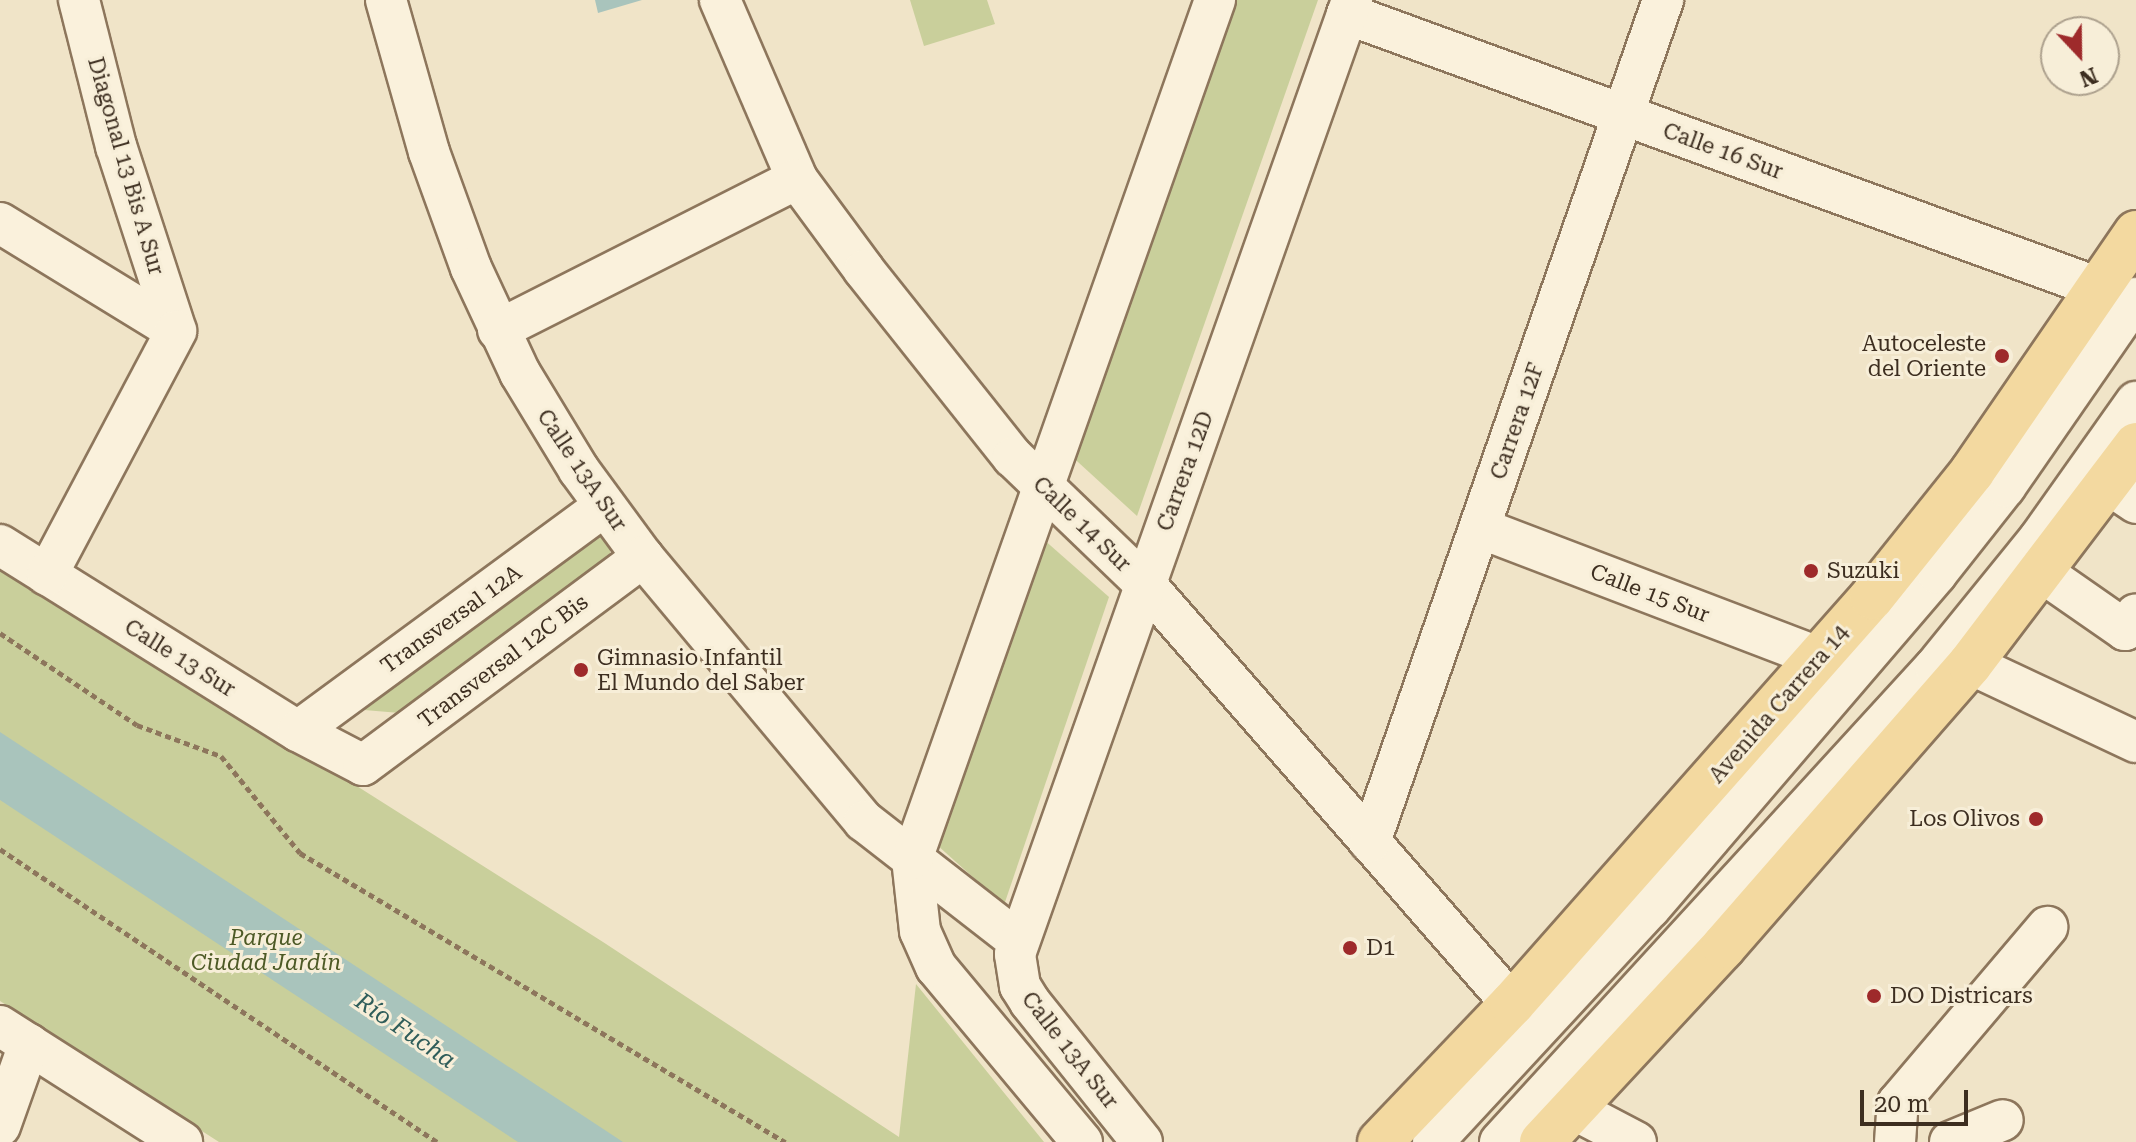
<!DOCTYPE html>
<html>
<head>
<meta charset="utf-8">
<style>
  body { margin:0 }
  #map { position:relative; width:2136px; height:1142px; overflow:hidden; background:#f0e4c8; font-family:"Roboto Serif",serif }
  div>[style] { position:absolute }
  .green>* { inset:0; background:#c9cf9b }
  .water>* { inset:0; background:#a9c4bc }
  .path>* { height:5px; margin-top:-2.5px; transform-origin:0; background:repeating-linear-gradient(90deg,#8d765c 0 6px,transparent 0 10px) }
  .roads { filter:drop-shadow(2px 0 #8d765c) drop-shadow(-2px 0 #8d765c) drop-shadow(0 2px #8d765c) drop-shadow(0 -2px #8d765c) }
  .minor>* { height:40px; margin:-20px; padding:0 20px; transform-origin:20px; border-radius:20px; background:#faf1dc }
  .major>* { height:44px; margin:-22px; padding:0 22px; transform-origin:22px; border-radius:22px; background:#f3d9a0 }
  .dots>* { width:22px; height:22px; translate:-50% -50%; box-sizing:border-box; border:4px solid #f7eed8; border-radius:50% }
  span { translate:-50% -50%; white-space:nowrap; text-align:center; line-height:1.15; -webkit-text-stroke:6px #f7eed8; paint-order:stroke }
  .street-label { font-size:22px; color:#3d2e20 }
  .poi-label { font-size:22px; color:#3d2e20 }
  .right { translate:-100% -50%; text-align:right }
  .left { translate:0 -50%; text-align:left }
  .park-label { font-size:22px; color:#4d5a26; font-style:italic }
  .water-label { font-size:24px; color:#2f5d5a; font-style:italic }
  .north { position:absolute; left:2040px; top:16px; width:80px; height:80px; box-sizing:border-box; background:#f7eed8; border:2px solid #ada18e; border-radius:50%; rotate:158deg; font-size:22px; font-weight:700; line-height:32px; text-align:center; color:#3d2e20 }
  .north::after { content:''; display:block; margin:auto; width:28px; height:36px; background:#9e2a2b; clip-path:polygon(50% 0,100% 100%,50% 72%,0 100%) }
  .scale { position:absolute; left:1860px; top:1090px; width:108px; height:36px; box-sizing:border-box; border:4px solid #3d2e20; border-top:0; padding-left:10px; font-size:24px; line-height:28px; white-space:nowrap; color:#3d2e20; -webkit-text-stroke:6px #f7eed8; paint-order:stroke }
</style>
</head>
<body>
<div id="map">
  <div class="green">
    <div style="clip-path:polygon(910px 0,987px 0,995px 24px,924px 46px)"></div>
    <div style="clip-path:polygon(1235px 0,1318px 0,1137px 516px,1067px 452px)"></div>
    <div style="clip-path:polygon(1034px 531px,1109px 597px,1004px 905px,927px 836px)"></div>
    <div style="clip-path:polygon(600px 536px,611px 541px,609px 565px,400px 713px,364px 710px,362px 706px,589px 538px)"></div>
    <div style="clip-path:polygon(0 560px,603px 942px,899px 1137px,916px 984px,1044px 1142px,219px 1142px,0 1001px)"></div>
  </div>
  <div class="water">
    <div style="clip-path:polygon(595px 0,642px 0,598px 13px)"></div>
    <div style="clip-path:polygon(0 732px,623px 1142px,518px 1142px,0 800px)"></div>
  </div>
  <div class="path">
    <div style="left:0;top:633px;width:165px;rotate:33.9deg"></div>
    <div style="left:137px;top:725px;width:90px;rotate:20.3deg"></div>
    <div style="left:221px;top:756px;width:125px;rotate:50.8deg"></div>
    <div style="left:300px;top:853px;width:565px;rotate:30.79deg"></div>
    <div style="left:0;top:849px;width:526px;rotate:33.84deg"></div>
  </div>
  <div class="roads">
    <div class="minor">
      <div style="left:79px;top:0;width:151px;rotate:75.8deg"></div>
      <div style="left:116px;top:146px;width:194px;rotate:72deg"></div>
      <div style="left:386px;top:0;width:158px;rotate:74.2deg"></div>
      <div style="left:429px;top:152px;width:123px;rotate:70.1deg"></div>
      <div style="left:471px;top:268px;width:116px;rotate:65deg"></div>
      <div style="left:520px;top:373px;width:114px;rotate:58.7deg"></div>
      <div style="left:579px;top:470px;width:108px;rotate:53.7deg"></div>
      <div style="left:643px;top:557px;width:344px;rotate:50.1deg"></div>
      <div style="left:864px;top:821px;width:195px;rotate:37.9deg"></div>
      <div style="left:720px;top:0;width:195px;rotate:66.7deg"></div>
      <div style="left:797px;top:179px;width:113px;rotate:53.6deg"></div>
      <div style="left:864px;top:270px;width:239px;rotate:51.5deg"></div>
      <div style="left:1013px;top:457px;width:183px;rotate:43.9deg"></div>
      <div style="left:1145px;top:584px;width:558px;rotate:48.85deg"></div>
      <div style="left:1347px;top:14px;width:800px;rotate:20.02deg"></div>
      <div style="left:0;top:223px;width:206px;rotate:31.5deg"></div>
      <div style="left:498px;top:330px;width:335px;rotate:-26.8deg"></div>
      <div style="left:2108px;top:484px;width:34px;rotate:34deg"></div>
      <div style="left:1480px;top:528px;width:364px;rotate:20.9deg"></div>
      <div style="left:0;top:545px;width:351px;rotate:32deg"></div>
      <div style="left:298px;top:731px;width:73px;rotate:27.6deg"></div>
      <div style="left:363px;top:765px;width:349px;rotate:-36.6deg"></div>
      <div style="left:2043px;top:573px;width:100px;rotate:34.8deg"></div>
      <div style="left:2125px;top:630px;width:19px;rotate:-55deg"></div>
      <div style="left:47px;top:575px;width:276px;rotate:-62.1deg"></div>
      <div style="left:1970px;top:664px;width:183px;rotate:25.2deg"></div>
      <div style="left:298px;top:731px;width:380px;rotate:-36.3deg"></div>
      <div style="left:1370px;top:842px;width:892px;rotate:-70.81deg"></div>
      <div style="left:0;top:1026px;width:216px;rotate:32.5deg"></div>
      <div style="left:1573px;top:1109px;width:71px;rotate:27.6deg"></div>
      <div style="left:0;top:1126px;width:87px;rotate:-70.5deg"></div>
      <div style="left:1082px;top:1142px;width:228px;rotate:-129.8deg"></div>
      <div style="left:936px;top:967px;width:39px;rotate:-114deg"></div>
      <div style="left:920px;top:931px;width:72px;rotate:-96.3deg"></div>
      <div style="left:912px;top:859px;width:911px;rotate:-70.57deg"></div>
      <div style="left:1142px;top:1142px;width:179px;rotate:-128.7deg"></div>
      <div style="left:1030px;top:1002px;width:19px;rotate:-122deg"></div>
      <div style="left:1020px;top:986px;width:32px;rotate:-99deg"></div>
      <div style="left:1015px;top:954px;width:1012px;rotate:-70.54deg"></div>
      <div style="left:1433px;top:1142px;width:319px;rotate:-47.2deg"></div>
      <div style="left:1650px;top:908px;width:441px;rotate:-49.4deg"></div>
      <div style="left:1937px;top:573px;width:110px;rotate:-51.7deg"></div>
      <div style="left:2005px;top:487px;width:230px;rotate:-55.3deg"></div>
      <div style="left:1500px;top:1142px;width:644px;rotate:-47.52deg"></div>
      <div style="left:1935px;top:667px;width:165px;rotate:-50.9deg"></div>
      <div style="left:2039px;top:539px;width:168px;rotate:-54.7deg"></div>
      <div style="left:1895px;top:1142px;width:39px;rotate:-86deg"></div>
      <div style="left:1898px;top:1103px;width:231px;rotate:-49.7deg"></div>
      <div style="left:1950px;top:1142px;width:57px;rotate:-22.5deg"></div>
    </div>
    <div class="major">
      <div style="left:1380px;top:1142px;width:191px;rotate:-46.3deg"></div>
      <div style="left:1512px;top:1004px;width:543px;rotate:-48.51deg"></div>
      <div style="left:1872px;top:597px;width:160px;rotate:-51.3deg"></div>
      <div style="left:1972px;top:472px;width:290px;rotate:-55.5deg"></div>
      <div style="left:1542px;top:1142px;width:267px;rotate:-47.1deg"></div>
      <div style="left:1724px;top:946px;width:374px;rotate:-48.9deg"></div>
      <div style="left:1970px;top:664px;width:275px;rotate:-52.8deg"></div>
    </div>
  </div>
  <div class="dots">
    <div style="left:2002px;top:356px;background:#9e2a2b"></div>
    <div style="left:1811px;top:571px;background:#9e2a2b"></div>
    <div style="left:581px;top:670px;background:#9e2a2b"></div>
    <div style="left:2036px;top:819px;background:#9e2a2b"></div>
    <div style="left:1350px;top:948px;background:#9e2a2b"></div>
    <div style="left:1874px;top:996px;background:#9e2a2b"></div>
  </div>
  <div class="street-label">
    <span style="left:1723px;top:151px;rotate:20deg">Calle 16 Sur</span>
    <span style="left:126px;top:166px;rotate:74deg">Diagonal 13 Bis A Sur</span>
    <span style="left:1517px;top:421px;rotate:-71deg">Carrera 12F</span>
    <span style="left:582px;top:470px;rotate:56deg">Calle 13A Sur</span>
    <span style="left:1185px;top:471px;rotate:-70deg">Carrera 12D</span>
    <span style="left:1082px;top:524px;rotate:44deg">Calle 14 Sur</span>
    <span style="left:1650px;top:593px;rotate:21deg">Calle 15 Sur</span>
    <span style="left:451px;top:619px;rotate:-36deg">Transversal 12A</span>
    <span style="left:180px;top:658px;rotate:32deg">Calle 13 Sur</span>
    <span style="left:503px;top:661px;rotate:-37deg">Transversal 12C Bis</span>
    <span style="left:1779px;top:704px;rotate:-49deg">Avenida Carrera 14</span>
    <span style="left:1070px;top:1050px;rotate:52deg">Calle 13A Sur</span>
  </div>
  <div class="poi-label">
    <span class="right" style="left:1986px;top:356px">Autoceleste<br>del Oriente</span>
    <span class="left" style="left:1827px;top:571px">Suzuki</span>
    <span class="left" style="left:597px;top:670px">Gimnasio Infantil<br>El Mundo del Saber</span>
    <span class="right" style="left:2020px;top:819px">Los Olivos</span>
    <span class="left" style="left:1366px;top:948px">D1</span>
    <span class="left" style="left:1890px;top:996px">DO Districars</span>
  </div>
  <div class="park-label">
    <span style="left:266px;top:950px">Parque<br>Ciudad Jardín</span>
  </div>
  <div class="water-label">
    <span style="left:405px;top:1031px;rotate:34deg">Río Fucha</span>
  </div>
  <div class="north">N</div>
  <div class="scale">20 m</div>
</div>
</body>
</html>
